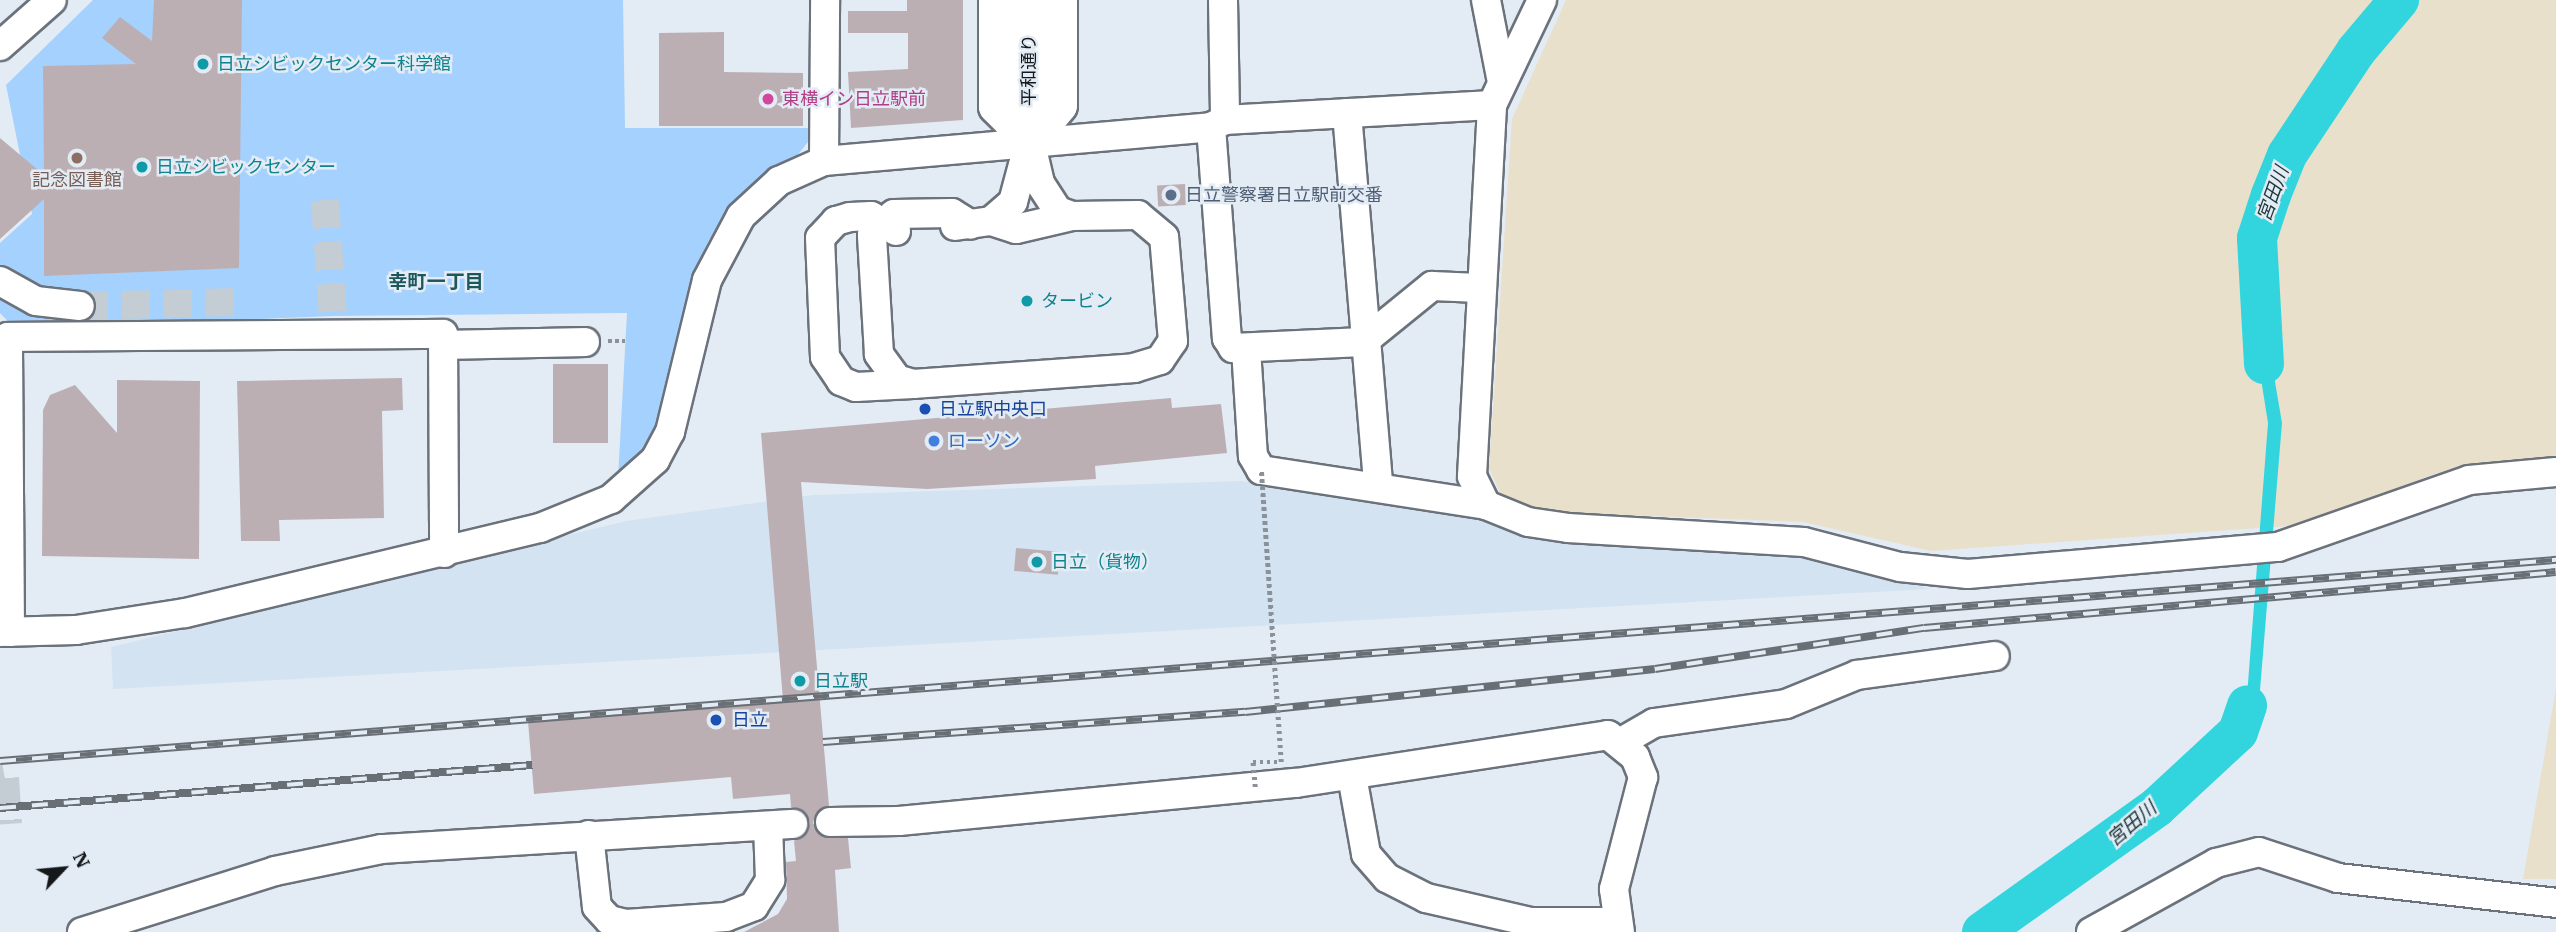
<!DOCTYPE html>
<html>
<head>
<meta charset="utf-8">
<style>
  body { margin:0 }
  #map { position:relative; width:2556px; height:932px; overflow:hidden; background:#e3ecf5; font-family:"IBM Plex Serif","Noto Sans JP",serif }
  div>[style] { position:absolute }
  .built>* { inset:0; background:#d4e3f2 }
  .industrial>* { inset:0; background:#e9e0cb }
  .green>* { inset:0; background:#a4d1fd }
  .water>* { inset:0; background:#32d5dd }
  .river>* { height:40px; margin:-20px; padding:0 20px; transform-origin:20px; border-radius:20px; background:#32d5dd }
  .building>* { inset:0; background:#bcafb4; transform-origin:0 0 }
  .minor-tunnel>* { height:28px; margin-top:-14px; transform-origin:0; background:repeating-linear-gradient(90deg,#c4ccd4 0 28px,transparent 0 42px) }
  .path>* { height:4.5px; margin-top:-2.25px; transform-origin:0; background:repeating-linear-gradient(90deg,#8b9198 0 3.5px,transparent 0 7px) }
  .roads { filter:drop-shadow(2px 0 #6b727b) drop-shadow(-2px 0 #6b727b) drop-shadow(0 2px #6b727b) drop-shadow(0 -2px #6b727b) }
  .minor>* { height:28px; margin:-14px; padding:0 14px; transform-origin:14px; border-radius:14px; background:#fff }
  .major>* { height:35px; margin:-17.5px; padding:0 17.5px; transform-origin:17.5px; border-radius:17.5px; background:#fff }
  .rail>* { height:8px; margin-top:-4px; transform-origin:0; background:repeating-linear-gradient(90deg,#e3ecf5 0 16px,#697075 0 32px); box-sizing:border-box; border-block:2px solid #697075 }
  .path-bridge>* { height:4.5px; margin-top:-2.25px; transform-origin:0; background:repeating-linear-gradient(90deg,#8b9198 0 3.5px,transparent 0 7px) }
  .dots>* { width:19px; height:19px; translate:-50% -50%; box-sizing:border-box; border:4px solid #e3ecf5; border-radius:50% }
  span { translate:-50% -50%; white-space:nowrap; text-align:center; line-height:1.15; -webkit-text-stroke:5px #e3ecf5; paint-order:stroke }
  .culture-label { font-size:18px; color:#0d838f }
  .left { translate:0 -50%; text-align:left }
  .street-label { font-size:18px; color:#14181b }
  .hotel-label { font-size:18px; color:#b23c85 }
  .education-label { font-size:18px; color:#785e54 }
  .service-label { font-size:18px; color:#4e5e75 }
  .transit-label { font-size:18px; color:#164399 }
  .shop-label { font-size:18px; color:#366cbe }
  .water-label { font-size:19px; color:#1d3638; font-style:italic }
  .neighbourhood-label { font-size:19px; color:#1c575c; font-weight:700 }
  .north { position:absolute; left:28px; top:834px; width:70px; height:70px; -webkit-text-stroke:5px #e3ecf5; paint-order:stroke; rotate:64deg; font-size:19px; font-weight:700; line-height:28px; text-align:center; color:#14181b }
  .north::after { content:''; display:block; margin:auto; width:24px; height:32px; background:#14181b; clip-path:polygon(50% 0,100% 100%,50% 72%,0 100%) }
</style>
</head>
<body>
<div id="map">
  <div class="built">
    <div style="clip-path:polygon(1241px 481px,1810px 555px,1930px 589px,113px 689px,111px 647px,626px 521px,813px 495px)"></div>
  </div>
  <div class="industrial">
    <div style="clip-path:polygon(1566px 0,2556px 0,2556px 459px,2437px 473px,2302px 525px,1931px 551px,1803px 522px,1545px 512px,1501px 495px,1489px 468px,1512px 119px)"></div>
    <div style="clip-path:polygon(2556px 688px,2556px 879px,2523px 879px)"></div>
  </div>
  <div class="green">
    <div style="clip-path:polygon(93px 0,623px 0,625px 128px,812px 128px,812px 137px,796px 157px,751px 186px,709px 240px,695px 269px,658px 421px,643px 457px,618px 478px,627px 313px,333px 316px,15px 329px,0 313px,0 243px,32px 214px,6px 85px)"></div>
  </div>
  <div class="water">
    <div style="clip-path:polygon(2250px 310px,2263px 311px,2282px 423px,2260px 690px,2245px 737px,2224px 758px,2212px 746px,2231px 727px,2247px 696px,2268px 423px)"></div>
  </div>
  <div class="river">
    <div style="left:2264px;top:364px;width:126px;rotate:-93.2deg"></div>
    <div style="left:2257px;top:238px;width:45px;rotate:-72deg"></div>
    <div style="left:2271px;top:195px;width:43px;rotate:-68.2deg"></div>
    <div style="left:2287px;top:155px;width:125px;rotate:-56.4deg"></div>
    <div style="left:2356px;top:51px;width:67px;rotate:-49.9deg"></div>
    <div style="left:1982px;top:932px;width:215px;rotate:-35.5deg"></div>
    <div style="left:2157px;top:807px;width:110px;rotate:-42.8deg"></div>
    <div style="left:2238px;top:732px;width:28px;rotate:-71deg"></div>
  </div>
  <div class="building">
    <div style="clip-path:polygon(154px 0,242px 0,239px 268px,44px 276px,44px 199px,0 239px,0 138px,44px 175px,43px 66px,136px 64px,102px 38px,120px 17px,152px 41px)"></div>
    <div style="clip-path:polygon(907px 0,963px 0,963px 120px,851px 128px,848px 72px,908px 69px,908px 33px,848px 33px,848px 11px,907px 11px)"></div>
    <div style="clip-path:polygon(724px 32px,724px 72px,803px 73px,803px 126px,659px 126px,659px 33px)"></div>
    <div style="left:1185px;top:184px;width:21px;height:28px;rotate:87deg"></div>
    <div style="left:553px;top:364px;width:55px;height:79px"></div>
    <div style="clip-path:polygon(402px 378px,403px 410px,382px 411px,384px 518px,279px 520px,280px 541px,241px 541px,237px 381px)"></div>
    <div style="clip-path:polygon(117px 380px,200px 381px,199px 559px,42px 556px,43px 410px,50px 395px,75px 385px,117px 433px)"></div>
    <div style="clip-path:polygon(1171px 398px,1172px 408px,1221px 404px,1227px 453px,1095px 466px,1096px 479px,927px 489px,801px 482px,829px 806px,816px 813px,813px 823px,823px 837px,848px 838px,851px 868px,835px 870px,839px 932px,744px 932px,778px 914px,787px 899px,786px 862px,796px 861px,794px 841px,810px 824px,806px 814px,791px 807px,790px 794px,733px 799px,731px 777px,534px 794px,528px 721px,783px 700px,761px 433px)"></div>
    <div style="left:1016px;top:548px;width:44px;height:23px;rotate:5deg"></div>
  </div>
  <div class="minor-tunnel">
    <div style="left:325px;top:200px;width:116px;rotate:86.1deg"></div>
    <div style="left:80px;top:306px;width:159px;rotate:-1.4deg"></div>
    <div style="left:0;top:779px;width:5px;rotate:-11deg"></div>
    <div style="left:5px;top:778px;width:46px;rotate:86.3deg"></div>
  </div>
  <div class="path">
    <div style="left:608px;top:341px;width:20px"></div>
  </div>
  <div class="roads">
    <div class="minor">
      <div style="left:1223px;top:0;width:120px;rotate:89deg"></div>
      <div style="left:1486px;top:0;width:78px;rotate:79deg"></div>
      <div style="left:0;top:46px;width:69px;rotate:-41.5deg"></div>
      <div style="left:1347px;top:113px;width:374px;rotate:85.2deg"></div>
      <div style="left:1211px;top:127px;width:212px;rotate:85.7deg"></div>
      <div style="left:1227px;top:338px;width:12px;rotate:59deg"></div>
      <div style="left:1233px;top:348px;width:130px;rotate:-2.6deg"></div>
      <div style="left:1363px;top:342px;width:89px;rotate:-39.1deg"></div>
      <div style="left:1432px;top:286px;width:47px;rotate:2.4deg"></div>
      <div style="left:824px;top:161px;width:161px;rotate:-89.6deg"></div>
      <div style="left:991px;top:221px;width:26px;rotate:18deg"></div>
      <div style="left:1016px;top:229px;width:57px;rotate:-13.1deg"></div>
      <div style="left:955px;top:226px;width:36px;rotate:-8deg"></div>
      <div style="left:991px;top:221px;width:29px;rotate:-41deg"></div>
      <div style="left:1013px;top:202px;width:58px;rotate:-75deg"></div>
      <div style="left:896px;top:231px;width:29px;rotate:-149deg"></div>
      <div style="left:871px;top:216px;width:21px;rotate:177deg"></div>
      <div style="left:850px;top:217px;width:15px;rotate:164deg"></div>
      <div style="left:836px;top:221px;width:23px;rotate:133deg"></div>
      <div style="left:820px;top:238px;width:119px;rotate:87.6deg"></div>
      <div style="left:825px;top:357px;width:29px;rotate:56deg"></div>
      <div style="left:841px;top:381px;width:16px;rotate:22deg"></div>
      <div style="left:856px;top:387px;width:57px;rotate:-3deg"></div>
      <div style="left:913px;top:384px;width:222px;rotate:-4.1deg"></div>
      <div style="left:1134px;top:368px;width:27px;rotate:-17deg"></div>
      <div style="left:1160px;top:360px;width:23px;rotate:-56deg"></div>
      <div style="left:1173px;top:341px;width:104px;rotate:-94.9deg"></div>
      <div style="left:1164px;top:237px;width:34px;rotate:-140deg"></div>
      <div style="left:1138px;top:215px;width:66px;rotate:179.1deg"></div>
      <div style="left:1072px;top:216px;width:15px;rotate:-160deg"></div>
      <div style="left:1058px;top:211px;width:33px;rotate:-123deg"></div>
      <div style="left:1040px;top:183px;width:44px;rotate:-103.1deg"></div>
      <div style="left:0;top:281px;width:41px;rotate:29.1deg"></div>
      <div style="left:36px;top:301px;width:44px;rotate:6.5deg"></div>
      <div style="left:444px;top:345px;width:141px;rotate:-1.2deg"></div>
      <div style="left:1246px;top:349px;width:107px;rotate:86.3deg"></div>
      <div style="left:1253px;top:456px;width:16px;rotate:60deg"></div>
      <div style="left:1261px;top:470px;width:228px;rotate:8.8deg"></div>
      <div style="left:1486px;top:505px;width:45px;rotate:22deg"></div>
      <div style="left:1528px;top:522px;width:40px;rotate:8.5deg"></div>
      <div style="left:1568px;top:528px;width:236px;rotate:3.4deg"></div>
      <div style="left:1804px;top:542px;width:99px;rotate:14.6deg"></div>
      <div style="left:1900px;top:567px;width:68px;rotate:5.9deg"></div>
      <div style="left:1968px;top:574px;width:311px;rotate:-5deg"></div>
      <div style="left:2278px;top:547px;width:202px;rotate:-19.3deg"></div>
      <div style="left:2469px;top:480px;width:87px;rotate:-5.3deg"></div>
      <div style="left:913px;top:384px;width:17px;rotate:-163deg"></div>
      <div style="left:897px;top:379px;width:31px;rotate:-126deg"></div>
      <div style="left:879px;top:354px;width:119px;rotate:-93.4deg"></div>
      <div style="left:872px;top:235px;width:30px;rotate:-44deg"></div>
      <div style="left:894px;top:214px;width:58px;rotate:-1deg"></div>
      <div style="left:952px;top:213px;width:22px;rotate:32deg"></div>
      <div style="left:1486px;top:505px;width:32px;rotate:-116deg"></div>
      <div style="left:1472px;top:476px;width:372px;rotate:-86.9deg"></div>
      <div style="left:1492px;top:105px;width:116px;rotate:-64.5deg"></div>
      <div style="left:0;top:632px;width:76px;rotate:-1.5deg"></div>
      <div style="left:76px;top:630px;width:110px;rotate:-8.9deg"></div>
      <div style="left:185px;top:613px;width:365px;rotate:-13.5deg"></div>
      <div style="left:540px;top:528px;width:77px;rotate:-22.2deg"></div>
      <div style="left:611px;top:499px;width:59px;rotate:-41.6deg"></div>
      <div style="left:655px;top:460px;width:32px;rotate:-62deg"></div>
      <div style="left:670px;top:432px;width:156px;rotate:-76.3deg"></div>
      <div style="left:707px;top:280px;width:72px;rotate:-62deg"></div>
      <div style="left:741px;top:216px;width:52px;rotate:-42.6deg"></div>
      <div style="left:779px;top:181px;width:49px;rotate:-24deg"></div>
      <div style="left:824px;top:161px;width:388px;rotate:-5deg"></div>
      <div style="left:1211px;top:127px;width:16px;rotate:-27deg"></div>
      <div style="left:1225px;top:120px;width:267px;rotate:-3.2deg"></div>
      <div style="left:10px;top:632px;width:295px;rotate:-90.4deg"></div>
      <div style="left:8px;top:337px;width:435px;rotate:-0.4deg"></div>
      <div style="left:443px;top:334px;width:219px;rotate:89.7deg"></div>
      <div style="left:1621px;top:742px;width:38px;rotate:-30deg"></div>
      <div style="left:1654px;top:723px;width:133px;rotate:-8.2deg"></div>
      <div style="left:1786px;top:704px;width:77px;rotate:-22.2deg"></div>
      <div style="left:1857px;top:675px;width:139px;rotate:-7.8deg"></div>
      <div style="left:1352px;top:776px;width:79px;rotate:79.8deg"></div>
      <div style="left:1366px;top:854px;width:32px;rotate:49deg"></div>
      <div style="left:1387px;top:878px;width:44px;rotate:27.1deg"></div>
      <div style="left:1426px;top:898px;width:108px;rotate:12.9deg"></div>
      <div style="left:1531px;top:922px;width:84px"></div>
      <div style="left:830px;top:822px;width:69px;rotate:-0.8deg"></div>
      <div style="left:899px;top:821px;width:399px;rotate:-5.5deg"></div>
      <div style="left:1296px;top:783px;width:316px;rotate:-8.7deg"></div>
      <div style="left:1608px;top:735px;width:35px;rotate:39deg"></div>
      <div style="left:1635px;top:757px;width:22px;rotate:68deg"></div>
      <div style="left:1643px;top:777px;width:116px;rotate:104.5deg"></div>
      <div style="left:1614px;top:889px;width:43px;rotate:82.1deg"></div>
      <div style="left:589px;top:835px;width:72px;rotate:83.7deg"></div>
      <div style="left:597px;top:907px;width:18px;rotate:47deg"></div>
      <div style="left:609px;top:920px;width:17px;rotate:13deg"></div>
      <div style="left:626px;top:924px;width:100px;rotate:-4deg"></div>
      <div style="left:726px;top:917px;width:30px;rotate:-21deg"></div>
      <div style="left:754px;top:906px;width:31px;rotate:-58deg"></div>
      <div style="left:770px;top:880px;width:54px;rotate:-92.1deg"></div>
      <div style="left:82px;top:932px;width:202px;rotate:-17.5deg"></div>
      <div style="left:275px;top:871px;width:109px;rotate:-11.6deg"></div>
      <div style="left:382px;top:849px;width:412px;rotate:-3.5deg"></div>
      <div style="left:2091px;top:932px;width:143px;rotate:-28.9deg"></div>
      <div style="left:2216px;top:863px;width:44px;rotate:-14.3deg"></div>
      <div style="left:2259px;top:852px;width:83px;rotate:18.2deg"></div>
      <div style="left:2338px;top:878px;width:219px;rotate:6.5deg"></div>
    </div>
    <div class="major">
      <div style="left:996px;top:0;width:106px;rotate:90deg"></div>
      <div style="left:996px;top:106px;width:48px;rotate:45deg"></div>
      <div style="left:1029px;top:0;width:140px;rotate:89.6deg"></div>
      <div style="left:1030px;top:140px;width:45px;rotate:-50.4deg"></div>
      <div style="left:1059px;top:105px;width:105px;rotate:-90deg"></div>
    </div>
  </div>
  <div class="rail">
    <div style="left:823px;top:742px;width:423px;rotate:-4.1deg"></div>
    <div style="left:1245px;top:712px;width:412px;rotate:-6deg"></div>
    <div style="left:1655px;top:669px;width:272px;rotate:-8.7deg"></div>
    <div style="left:1924px;top:628px;width:634px;rotate:-5.06deg"></div>
    <div style="left:0;top:761px;width:2564px;rotate:-4.5deg"></div>
    <div style="left:0;top:808px;width:534px;rotate:-4.62deg"></div>
  </div>
  <div class="path-bridge">
    <div style="left:1255px;top:787px;width:25px;rotate:-95deg"></div>
    <div style="left:1253px;top:762px;width:28px"></div>
    <div style="left:1281px;top:762px;width:293px;rotate:-93.9deg"></div>
  </div>
  <div class="dots">
    <div style="left:203px;top:64px;background:#0f9aa8"></div>
    <div style="left:768px;top:99px;background:#d1479c"></div>
    <div style="left:77px;top:158px;background:#8d6e63"></div>
    <div style="left:142px;top:167px;background:#0f9aa8"></div>
    <div style="left:1171px;top:195px;background:#5c6f8a"></div>
    <div style="left:1027px;top:301px;background:#0f9aa8"></div>
    <div style="left:925px;top:409px;background:#1a4fb4"></div>
    <div style="left:934px;top:441px;background:#3f7fe0"></div>
    <div style="left:1037px;top:562px;background:#0f9aa8"></div>
    <div style="left:800px;top:681px;background:#0f9aa8"></div>
    <div style="left:716px;top:720px;background:#1a4fb4"></div>
  </div>
  <div class="culture-label">
    <span class="left" style="left:217px;top:64px">日立シビックセンター科学館</span>
    <span class="left" style="left:156px;top:167px">日立シビックセンター</span>
    <span class="left" style="left:1041px;top:301px">タービン</span>
    <span class="left" style="left:1051px;top:562px">日立（貨物）</span>
    <span class="left" style="left:814px;top:681px">日立駅</span>
  </div>
  <div class="street-label">
    <span style="left:1029px;top:70px;rotate:-90deg">平和通り</span>
  </div>
  <div class="hotel-label">
    <span class="left" style="left:782px;top:99px">東横イン日立駅前</span>
  </div>
  <div class="education-label">
    <span style="left:77px;top:180px">記念図書館</span>
  </div>
  <div class="service-label">
    <span class="left" style="left:1185px;top:195px">日立警察署日立駅前交番</span>
  </div>
  <div class="transit-label">
    <span class="left" style="left:939px;top:409px">日立駅中央口</span>
    <span class="left" style="left:732px;top:720px">日立</span>
  </div>
  <div class="shop-label">
    <span class="left" style="left:948px;top:441px">ローソン</span>
  </div>
  <div class="water-label">
    <span style="left:2273px;top:194px;rotate:-70deg">宮田川</span>
    <span style="left:2132px;top:824px;rotate:-40deg">宮田川</span>
  </div>
  <div class="neighbourhood-label">
    <span style="left:436px;top:282px">幸町一丁目</span>
  </div>
  <div class="north">N</div>
</div>
</body>
</html>
